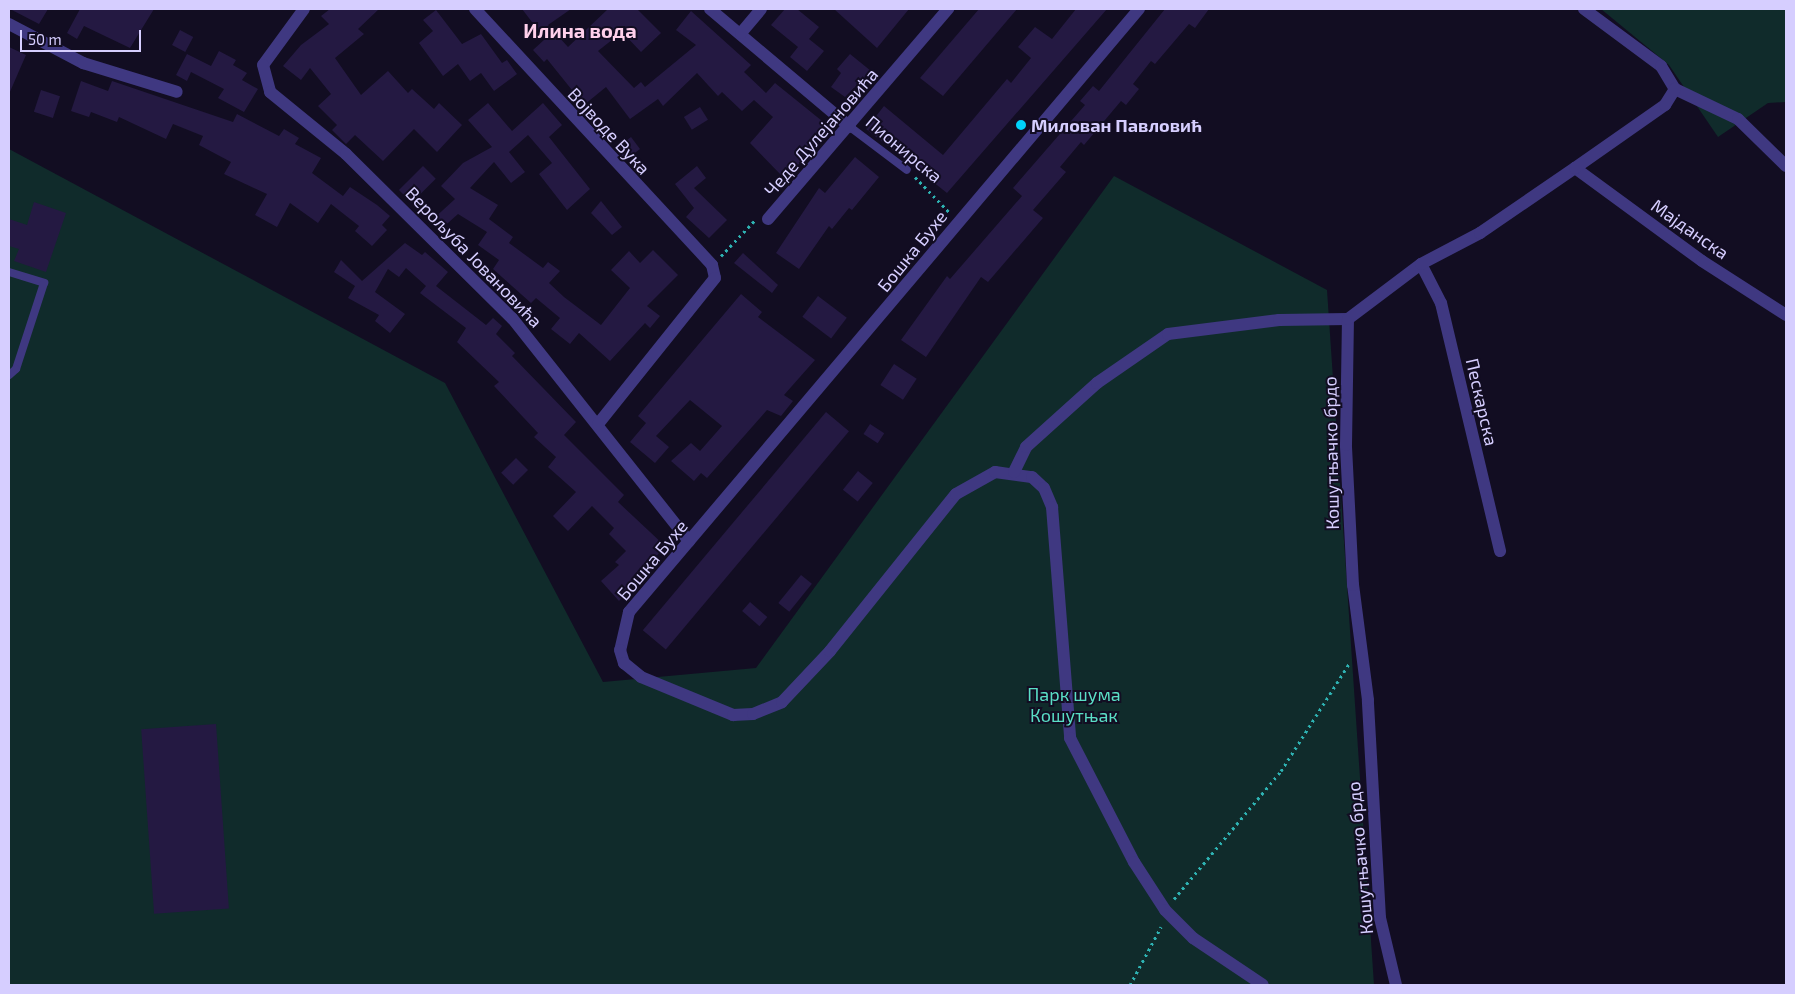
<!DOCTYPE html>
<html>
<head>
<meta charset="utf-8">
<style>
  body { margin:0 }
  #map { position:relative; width:1795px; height:994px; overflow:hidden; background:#120d22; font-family:"Exo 2",sans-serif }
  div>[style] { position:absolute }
  .green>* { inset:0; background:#102b2b }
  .building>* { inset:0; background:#241942; transform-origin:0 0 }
  .path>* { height:3px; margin-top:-1.5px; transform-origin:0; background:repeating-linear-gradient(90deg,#2eb3b3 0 2.5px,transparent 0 6.5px) }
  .service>* { height:8px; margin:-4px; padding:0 4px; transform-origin:4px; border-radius:4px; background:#3f3881 }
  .minor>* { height:12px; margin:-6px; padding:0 6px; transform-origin:6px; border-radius:6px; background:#3f3881 }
  .tertiary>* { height:12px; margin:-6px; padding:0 6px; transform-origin:6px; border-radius:6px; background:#3f3881 }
  .dots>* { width:14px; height:14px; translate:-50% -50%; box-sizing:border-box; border:2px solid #120d22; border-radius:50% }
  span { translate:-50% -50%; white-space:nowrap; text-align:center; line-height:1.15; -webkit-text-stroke:4px #120d22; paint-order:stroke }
  .poi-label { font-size:18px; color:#d6ceff; font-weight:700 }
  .left { translate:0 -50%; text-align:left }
  .street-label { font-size:18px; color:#d6ceff }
  .park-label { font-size:18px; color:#5adfc6 }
  .quarter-label { font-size:20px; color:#ffd0eb; font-weight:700 }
  .frame { position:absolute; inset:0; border:10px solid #d6ceff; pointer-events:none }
  .scale { position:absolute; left:20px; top:30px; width:121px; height:22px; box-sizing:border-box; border:2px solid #d6ceff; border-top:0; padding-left:6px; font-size:15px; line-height:18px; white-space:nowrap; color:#d6ceff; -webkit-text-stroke:4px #120d22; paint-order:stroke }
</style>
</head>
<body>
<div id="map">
  <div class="green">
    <div style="clip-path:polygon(1601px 9px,1786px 9px,1786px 102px,1768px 103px,1718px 137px,1669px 65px)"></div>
    <div style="clip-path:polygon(9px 149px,445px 383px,603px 682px,756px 668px,1114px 176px,1327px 290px,1374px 985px,9px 985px)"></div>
  </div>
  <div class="building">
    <div style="clip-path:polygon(10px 9px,48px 9px,39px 24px)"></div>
    <div style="clip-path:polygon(80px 9px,154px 9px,130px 48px,84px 26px,77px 39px,67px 33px)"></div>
    <div style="clip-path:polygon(330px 9px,379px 9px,358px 29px,364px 34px,335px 58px,361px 95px,388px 71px,408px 93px,412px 89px,434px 109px,439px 103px,462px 125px,437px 152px,414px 129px,383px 161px,355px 135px,346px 144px,332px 130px,337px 125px,318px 106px,331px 94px,310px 68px,301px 80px,283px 66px,301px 45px,329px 24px,321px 16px)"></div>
    <div style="clip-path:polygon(522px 9px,571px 9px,548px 25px,568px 47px,608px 9px,637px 9px,661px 33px,641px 52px,622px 32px,598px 51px,634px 88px,641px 82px,645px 87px,696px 45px,676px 30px,691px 11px,751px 65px,744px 72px,766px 93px,775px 83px,832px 129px,796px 167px,791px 163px,781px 175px,750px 143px,773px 117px,754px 100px,742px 111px,722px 92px,718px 96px,697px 73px,663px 106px,658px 99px,630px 119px,606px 87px,584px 105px,547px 59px,544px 62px,533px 50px,545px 39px)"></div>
    <div style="clip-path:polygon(785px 9px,797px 9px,819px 27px,809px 39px,824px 51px,807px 71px,790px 57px,798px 47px,771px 25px)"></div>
    <div style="clip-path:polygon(834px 9px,909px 9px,877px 48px)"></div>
    <div style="clip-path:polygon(979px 9px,1017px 9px,943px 96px,920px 78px)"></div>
    <div style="clip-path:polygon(1076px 9px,1107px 9px,947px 193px,866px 129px,884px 106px,943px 155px,1007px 79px,1011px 83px,1031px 58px,1018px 47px,1035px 27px,1052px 39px)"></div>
    <div style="clip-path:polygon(1165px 9px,1209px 9px,1195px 28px,1189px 24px,1155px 64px,1151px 61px,1133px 84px,1139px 89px,1126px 105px,1121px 101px,1084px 145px,1081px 142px,1060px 167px,1066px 172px,1033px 210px,1043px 218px,988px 282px,981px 277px,926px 357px,901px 340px,947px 276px,950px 279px,1022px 196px,1013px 188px,1085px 105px,1080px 101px,1093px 86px,1099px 91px)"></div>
    <div style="clip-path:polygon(436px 10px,462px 44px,481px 34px,502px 63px,507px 60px,517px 74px,494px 91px,481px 73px,470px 81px,458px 64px,443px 76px,419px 43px,433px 31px,423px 20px)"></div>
    <div style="left:180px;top:30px;width:15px;height:17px;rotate:28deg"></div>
    <div style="clip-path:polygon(9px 47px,26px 55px,9px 94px)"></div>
    <div style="clip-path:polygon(219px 51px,236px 60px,233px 65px,247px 73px,242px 80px,258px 89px,244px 112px,218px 98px,224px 89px,191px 72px,187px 81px,176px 75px,187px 54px,211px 66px)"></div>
    <div style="clip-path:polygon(850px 54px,871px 71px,845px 97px,831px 87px,841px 73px,837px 69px)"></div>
    <div style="clip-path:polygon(81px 81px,108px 91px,112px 81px,233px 122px,237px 114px,279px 136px,284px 129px,299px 138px,295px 144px,321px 158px,312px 173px,343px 196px,350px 187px,377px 205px,390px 216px,382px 225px,387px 230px,372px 246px,355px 231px,359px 226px,331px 204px,318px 223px,290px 203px,277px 227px,255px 215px,267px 194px,224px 174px,231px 162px,199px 145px,203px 136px,173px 124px,166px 139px,119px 117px,117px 122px,91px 112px,89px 117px,71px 111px)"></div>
    <div style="left:41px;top:90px;width:20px;height:23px;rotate:18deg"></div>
    <div style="clip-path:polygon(488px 103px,512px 131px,543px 103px,562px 125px,549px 137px,590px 189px,567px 210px,539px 174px,552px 163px,528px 135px,509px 152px,525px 172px,511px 183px,494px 162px,470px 188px,498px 205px,489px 219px,513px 237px,509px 243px,543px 268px,548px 262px,560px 271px,549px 283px,564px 297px,601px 325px,630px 288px,611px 270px,629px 251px,640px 263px,653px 250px,678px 275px,647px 306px,660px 316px,650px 328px,645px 323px,610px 361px,579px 333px,570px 344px,551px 329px,560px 318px,536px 298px,531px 303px,493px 269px,499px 260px,478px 245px,487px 232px,458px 214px,439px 231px,431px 221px,455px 199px,441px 186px,463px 163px,492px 147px,468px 120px)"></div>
    <div style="left:700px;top:107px;width:15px;height:19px;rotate:58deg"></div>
    <div style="left:631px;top:137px;width:15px;height:19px;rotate:53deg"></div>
    <div style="clip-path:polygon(855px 157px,879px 177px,852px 210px,849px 208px,832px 229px,829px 226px,799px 269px,776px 253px,819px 188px,825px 193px)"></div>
    <div style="left:423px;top:166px;width:18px;height:34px;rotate:45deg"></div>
    <div style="clip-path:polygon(697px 166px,706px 178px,694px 188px,727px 220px,709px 238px,686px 217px,694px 208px,675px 184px)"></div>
    <div style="clip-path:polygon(601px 201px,622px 227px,612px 235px,591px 213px)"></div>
    <div style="clip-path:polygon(34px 202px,66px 213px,46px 272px,14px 261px,19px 249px,9px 246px,9px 219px,27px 225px)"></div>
    <div style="clip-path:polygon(405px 243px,422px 255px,425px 252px,448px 272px,436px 286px,486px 325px,493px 318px,502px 326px,496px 334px,515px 353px,512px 356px,576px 422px,564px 435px,624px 495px,618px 502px,665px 546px,619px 601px,601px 581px,619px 565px,615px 562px,626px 551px,609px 534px,614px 528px,592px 506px,568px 531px,553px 516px,576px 492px,548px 467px,556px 457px,534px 437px,538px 433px,494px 386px,499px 382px,457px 342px,466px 328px,420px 293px,426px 286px,406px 268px,399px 277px,388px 269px,375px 292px,405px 314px,390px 333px,375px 321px,379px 315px,348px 298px,355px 286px,334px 272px,341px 260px,362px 281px)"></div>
    <div style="clip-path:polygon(743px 253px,778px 285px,772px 293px,734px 263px)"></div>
    <div style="clip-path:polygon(741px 294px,762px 312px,758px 317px,815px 360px,784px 395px,793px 401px,781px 416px,767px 410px,707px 478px,701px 473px,694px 481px,671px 461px,691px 443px,700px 451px,722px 426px,690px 400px,656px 436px,669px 447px,655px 463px,630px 442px,646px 423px,638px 416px)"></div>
    <div style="left:818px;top:296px;width:36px;height:26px;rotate:37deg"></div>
    <div style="left:894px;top:364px;width:27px;height:25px;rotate:33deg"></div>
    <div style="left:826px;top:412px;width:30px;height:285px;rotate:40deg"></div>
    <div style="left:870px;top:424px;width:17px;height:12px;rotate:33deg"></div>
    <div style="left:516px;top:458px;width:17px;height:21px;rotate:45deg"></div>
    <div style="left:858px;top:471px;width:19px;height:24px;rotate:39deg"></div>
    <div style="left:801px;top:575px;width:14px;height:36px;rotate:39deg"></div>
    <div style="left:750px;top:602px;width:23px;height:12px;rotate:41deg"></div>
    <div style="left:216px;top:724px;width:185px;height:75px;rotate:86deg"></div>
  </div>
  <div class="path">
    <div style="left:915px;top:177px;width:52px;rotate:45.8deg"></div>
    <div style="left:721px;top:256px;width:50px;rotate:-46.6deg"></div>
    <div style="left:1174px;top:899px;width:167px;rotate:-50.1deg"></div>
    <div style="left:1281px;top:771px;width:127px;rotate:-57.6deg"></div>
    <div style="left:1130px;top:985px;width:66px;rotate:-61.9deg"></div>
  </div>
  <div class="service">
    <div style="left:850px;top:127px;width:71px;rotate:37deg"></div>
    <div style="left:9px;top:272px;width:37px;rotate:17deg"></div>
    <div style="left:44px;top:283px;width:90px;rotate:108deg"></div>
    <div style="left:16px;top:369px;width:9px;rotate:139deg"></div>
  </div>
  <div class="minor">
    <div style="left:304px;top:9px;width:69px;rotate:126.2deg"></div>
    <div style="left:263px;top:65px;width:28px;rotate:75deg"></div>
    <div style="left:270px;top:92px;width:98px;rotate:39.2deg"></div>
    <div style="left:346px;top:154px;width:233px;rotate:44.7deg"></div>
    <div style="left:512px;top:318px;width:285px;rotate:51.6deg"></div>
    <div style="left:475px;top:9px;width:349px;rotate:47.2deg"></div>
    <div style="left:712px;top:265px;width:13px;rotate:77deg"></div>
    <div style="left:715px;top:278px;width:187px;rotate:128.7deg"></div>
    <div style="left:710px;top:9px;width:183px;rotate:40.1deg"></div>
    <div style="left:1139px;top:9px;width:790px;rotate:130.22deg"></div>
    <div style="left:629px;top:612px;width:39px;rotate:103deg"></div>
    <div style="left:620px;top:650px;width:14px;rotate:73deg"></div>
    <div style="left:624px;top:663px;width:22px;rotate:39deg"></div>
    <div style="left:641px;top:677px;width:100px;rotate:22.4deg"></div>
    <div style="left:733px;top:715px;width:20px;rotate:-3deg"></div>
    <div style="left:753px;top:714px;width:31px;rotate:-22deg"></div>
    <div style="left:782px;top:702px;width:70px;rotate:-46.7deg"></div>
    <div style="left:830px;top:651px;width:201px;rotate:-51.3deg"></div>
    <div style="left:956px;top:494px;width:45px;rotate:-29.4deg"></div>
    <div style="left:995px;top:472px;width:37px;rotate:8deg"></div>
    <div style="left:1032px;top:477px;width:16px;rotate:43deg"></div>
    <div style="left:1044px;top:488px;width:21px;rotate:67deg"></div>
    <div style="left:1052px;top:507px;width:232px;rotate:85.5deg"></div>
    <div style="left:1070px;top:738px;width:140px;rotate:62.7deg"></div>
    <div style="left:1134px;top:862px;width:57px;rotate:57.1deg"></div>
    <div style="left:1165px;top:910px;width:40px;rotate:45deg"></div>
    <div style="left:1193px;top:938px;width:84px;rotate:33.9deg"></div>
    <div style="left:1584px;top:9px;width:96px;rotate:36.5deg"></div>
    <div style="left:1661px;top:66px;width:27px;rotate:59deg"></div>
    <div style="left:1675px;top:89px;width:70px;rotate:25.5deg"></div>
    <div style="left:1738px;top:119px;width:67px;rotate:44.4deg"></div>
    <div style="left:9px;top:24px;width:84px;rotate:27.8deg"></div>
    <div style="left:83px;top:63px;width:98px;rotate:17.1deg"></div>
    <div style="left:741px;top:33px;width:31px;rotate:-50deg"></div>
    <div style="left:1575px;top:168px;width:157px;rotate:36.2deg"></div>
    <div style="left:1702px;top:261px;width:100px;rotate:32.7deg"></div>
    <div style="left:768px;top:219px;width:277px;rotate:-49.4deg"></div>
    <div style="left:1421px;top:264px;width:44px;rotate:62.9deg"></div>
    <div style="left:1441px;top:303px;width:255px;rotate:76.6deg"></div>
    <div style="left:1014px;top:472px;width:28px;rotate:-64deg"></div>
    <div style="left:1026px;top:447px;width:96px;rotate:-42deg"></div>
    <div style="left:1097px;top:383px;width:86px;rotate:-34.6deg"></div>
    <div style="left:1168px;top:334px;width:112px;rotate:-7.2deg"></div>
    <div style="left:1279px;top:320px;width:69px;rotate:-0.8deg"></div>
  </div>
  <div class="tertiary">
    <div style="left:1396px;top:985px;width:69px;rotate:-103.4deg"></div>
    <div style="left:1380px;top:918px;width:218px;rotate:-93.2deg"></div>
    <div style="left:1368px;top:700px;width:116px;rotate:-97.4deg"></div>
    <div style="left:1353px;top:585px;width:140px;rotate:-92.9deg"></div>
    <div style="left:1346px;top:445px;width:126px;rotate:-89.1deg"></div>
    <div style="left:1348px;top:319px;width:91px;rotate:-37deg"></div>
    <div style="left:1421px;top:264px;width:67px;rotate:-27.7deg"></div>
    <div style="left:1480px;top:233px;width:115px;rotate:-34.4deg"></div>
    <div style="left:1575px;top:168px;width:110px;rotate:-35deg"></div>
    <div style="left:1665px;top:105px;width:19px;rotate:-58deg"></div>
  </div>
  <div class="dots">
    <div style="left:1021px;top:125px;background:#00d1f9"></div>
  </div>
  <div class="poi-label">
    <span class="left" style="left:1031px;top:125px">Милован Павловић</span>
  </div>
  <div class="street-label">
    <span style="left:609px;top:131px;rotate:47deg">Војводе Вука</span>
    <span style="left:821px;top:132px;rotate:-49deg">Чеде Дулејановића</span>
    <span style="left:904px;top:149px;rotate:40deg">Пионирска</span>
    <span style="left:1690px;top:229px;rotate:35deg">Мајданска</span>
    <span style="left:912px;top:251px;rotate:-51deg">Бошка Бухе</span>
    <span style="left:474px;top:257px;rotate:46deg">Верољуба Јовановића</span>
    <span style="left:1482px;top:402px;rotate:77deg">Пескарска</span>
    <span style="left:1331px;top:453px;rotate:-91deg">Кошутњачко брдо</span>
    <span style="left:652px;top:560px;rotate:-50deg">Бошка Бухе</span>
    <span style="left:1360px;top:858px;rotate:-95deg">Кошутњачко брдо</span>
  </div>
  <div class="park-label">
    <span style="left:1074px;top:705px">Парк шума<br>Кошутњак</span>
  </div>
  <div class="quarter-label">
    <span style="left:580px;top:30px">Илина вода</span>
  </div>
  <div class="frame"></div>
  <div class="scale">50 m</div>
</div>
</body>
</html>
